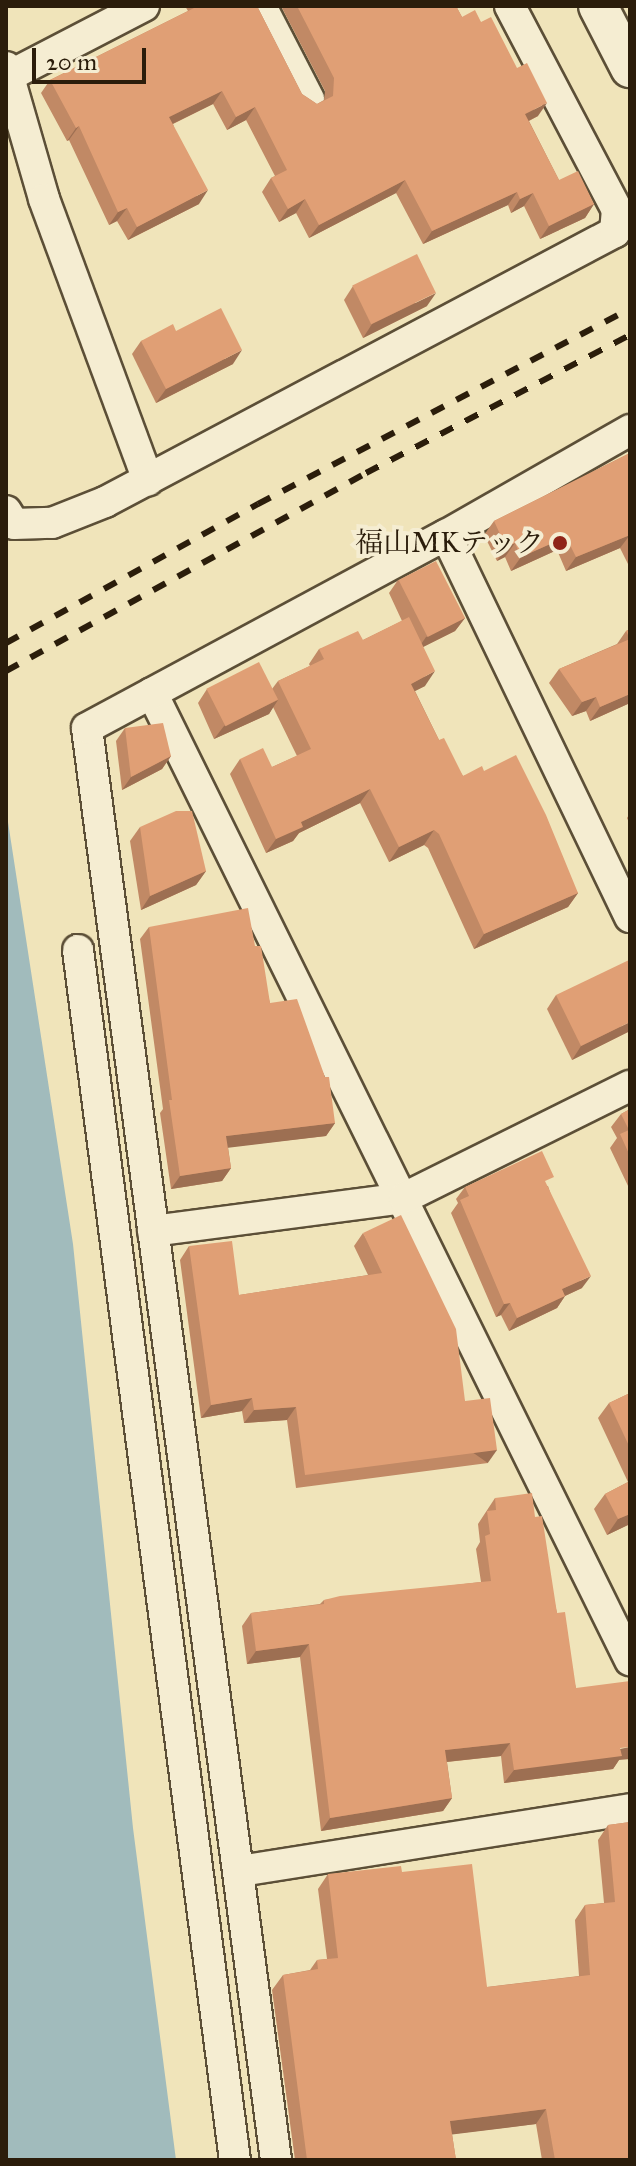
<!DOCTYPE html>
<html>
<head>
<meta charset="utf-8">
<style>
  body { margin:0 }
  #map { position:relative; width:636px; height:2166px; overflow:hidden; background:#f0e4ba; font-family:"IM FELL Great Primer","Noto Serif JP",serif }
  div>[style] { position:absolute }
  .water>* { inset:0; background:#a1bbbc }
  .roads { filter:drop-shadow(2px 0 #5c4f37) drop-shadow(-2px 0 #5c4f37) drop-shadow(0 2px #5c4f37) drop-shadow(0 -2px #5c4f37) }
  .minor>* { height:30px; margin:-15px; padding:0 15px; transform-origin:15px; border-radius:15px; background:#f5edd2 }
  .tertiary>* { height:38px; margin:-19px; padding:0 19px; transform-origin:19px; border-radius:19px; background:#f5edd2 }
  .rail>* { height:6px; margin-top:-3px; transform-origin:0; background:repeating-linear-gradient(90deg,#2b1d0b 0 14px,transparent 0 28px) }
  .wall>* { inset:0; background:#c18965 }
  .shaded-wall>* { inset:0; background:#9d6f52; transform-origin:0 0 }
  .building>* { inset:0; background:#e09f75; transform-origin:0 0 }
  .dots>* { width:22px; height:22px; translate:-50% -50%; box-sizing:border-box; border:4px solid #f5edd2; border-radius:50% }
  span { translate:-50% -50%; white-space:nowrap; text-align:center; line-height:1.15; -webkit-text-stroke:8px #f5edd2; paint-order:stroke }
  .poi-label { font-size:28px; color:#2b1d0b }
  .right { translate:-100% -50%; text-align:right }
  .frame { position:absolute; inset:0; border:8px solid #2b1d0b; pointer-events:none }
  .scale { position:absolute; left:32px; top:48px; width:114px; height:36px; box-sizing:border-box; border:4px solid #2b1d0b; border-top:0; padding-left:10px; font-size:24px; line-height:28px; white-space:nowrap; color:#2b1d0b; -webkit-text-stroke:6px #f5edd2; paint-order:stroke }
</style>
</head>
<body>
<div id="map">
  <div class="water">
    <div style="clip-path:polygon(6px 809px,73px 1244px,133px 1828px,176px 2160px,6px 2160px)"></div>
  </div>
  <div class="roads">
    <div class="minor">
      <div style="left:261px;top:6px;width:105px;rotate:62.7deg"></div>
      <div style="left:6px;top:67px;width:137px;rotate:73.9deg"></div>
      <div style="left:44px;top:199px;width:300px;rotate:69.7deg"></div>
      <div style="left:9px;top:76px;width:152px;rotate:-27.4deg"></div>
      <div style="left:6px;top:511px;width:15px;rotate:58deg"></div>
      <div style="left:14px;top:524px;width:38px;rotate:-2deg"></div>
      <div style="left:52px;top:523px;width:57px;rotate:-21.6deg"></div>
      <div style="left:105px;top:502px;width:577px;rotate:-27.9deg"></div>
      <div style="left:615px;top:232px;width:22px;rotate:-85deg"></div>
      <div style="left:617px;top:210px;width:230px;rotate:-117.7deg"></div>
      <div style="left:446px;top:535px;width:424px;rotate:64.3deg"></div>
      <div style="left:152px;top:693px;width:1079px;rotate:63.7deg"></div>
      <div style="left:78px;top:950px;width:1220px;rotate:82.61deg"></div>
      <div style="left:153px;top:1231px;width:253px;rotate:-7.5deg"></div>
      <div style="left:404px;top:1198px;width:252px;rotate:-26.4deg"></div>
      <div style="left:240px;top:1871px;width:395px;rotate:-9deg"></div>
      <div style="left:276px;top:2160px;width:1444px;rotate:-97.52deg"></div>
      <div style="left:87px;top:728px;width:408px;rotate:-28.3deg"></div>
      <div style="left:446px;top:535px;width:212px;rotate:-29.7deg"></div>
    </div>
    <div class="tertiary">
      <div style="left:598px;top:6px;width:70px;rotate:62.7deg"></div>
    </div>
  </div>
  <div class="rail">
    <div style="left:6px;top:643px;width:288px;rotate:-28.9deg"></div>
    <div style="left:258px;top:504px;width:420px;rotate:-27.7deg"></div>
    <div style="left:6px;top:671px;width:411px;rotate:-28.8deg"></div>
    <div style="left:366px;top:473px;width:298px;rotate:-27.6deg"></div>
  </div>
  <div class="wall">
    <div style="clip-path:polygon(185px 6px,257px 6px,302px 94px,317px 104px,324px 100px,325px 91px,281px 6px,456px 6px,462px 17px,481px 22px,538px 116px,529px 121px,559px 180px,594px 204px,585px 218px,540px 239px,524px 206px,511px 213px,508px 205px,423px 244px,396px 193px,309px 238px,296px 213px,279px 222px,262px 192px,271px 178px,275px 176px,246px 120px,227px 130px,213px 104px,173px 124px,199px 204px,128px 240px,117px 221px,109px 225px,69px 140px,67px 141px,41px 93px,50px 80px,188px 11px)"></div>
    <div style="clip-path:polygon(353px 286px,427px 306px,363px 338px,344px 300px)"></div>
    <div style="clip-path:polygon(176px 331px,233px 364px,156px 403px,132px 354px,141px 341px)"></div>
    <div style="clip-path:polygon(630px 453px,630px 568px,620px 548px,566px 571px,557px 550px,511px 571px,505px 557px,497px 561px,484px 535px,494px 521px)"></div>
    <div style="clip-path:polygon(398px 580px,465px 618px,455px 631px,423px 647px,425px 686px,415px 691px,439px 740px,463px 776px,484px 771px,578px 893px,568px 907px,474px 949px,428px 848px,424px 845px,389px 862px,360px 803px,299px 833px,293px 841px,266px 853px,230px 774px,240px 759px,272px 767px,297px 756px,273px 707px,269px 714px,214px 739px,198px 703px,207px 689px,272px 689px,278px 681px,310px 666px,309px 664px,319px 649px,363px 640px,402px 621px,389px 593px)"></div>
    <div style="clip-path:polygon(630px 629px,630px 703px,590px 721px,586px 711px,572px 716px,549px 683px,559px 669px,617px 644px,626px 631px)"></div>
    <div style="clip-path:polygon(125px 728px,171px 756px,162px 769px,122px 790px,116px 741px)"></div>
    <div style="clip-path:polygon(630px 813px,630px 825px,627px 818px)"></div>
    <div style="clip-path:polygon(140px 827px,206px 871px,196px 885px,141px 910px,130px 841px)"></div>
    <div style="clip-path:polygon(149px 927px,255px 946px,270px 1003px,335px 1123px,326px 1136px,228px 1147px,231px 1168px,222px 1181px,171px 1189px,160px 1113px,163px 1109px,140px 939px)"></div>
    <div style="clip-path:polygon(556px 995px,630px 1031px,572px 1060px,547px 1009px)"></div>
    <div style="clip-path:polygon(630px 1109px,630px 1188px,629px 1188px,610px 1148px,617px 1138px,611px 1127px,621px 1114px)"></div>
    <div style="clip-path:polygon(548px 1186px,582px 1288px,565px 1296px,557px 1308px,509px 1331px,501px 1315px,496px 1317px,451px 1213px,458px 1203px,456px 1199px,465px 1187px)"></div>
    <div style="clip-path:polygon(363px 1233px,465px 1401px,488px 1463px,296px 1488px,287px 1420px,244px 1423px,242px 1411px,201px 1418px,180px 1260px,189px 1246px,239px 1295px,368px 1275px,354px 1246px)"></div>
    <div style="clip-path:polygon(630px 1393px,630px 1524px,607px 1535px,594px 1509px,605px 1494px,628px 1482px,598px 1418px,609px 1403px)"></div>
    <div style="clip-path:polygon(495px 1498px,535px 1517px,557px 1613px,576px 1688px,619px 1760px,613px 1769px,504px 1783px,501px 1756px,447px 1762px,452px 1798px,443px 1811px,321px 1831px,300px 1657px,247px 1664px,242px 1626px,251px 1613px,320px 1604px,324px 1600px,481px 1582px,476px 1549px,480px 1542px,478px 1524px)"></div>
    <div style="clip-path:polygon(630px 1822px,630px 2160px,542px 2160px,536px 2124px,452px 2134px,456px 2160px,295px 2160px,272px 1990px,283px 1975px,310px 1970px,317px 1960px,327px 1959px,318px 1889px,328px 1874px,402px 1872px,487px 1987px,579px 1976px,575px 1920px,585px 1905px,604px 1903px,598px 1840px,608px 1825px)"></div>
  </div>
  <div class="shaded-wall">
    <div style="clip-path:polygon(222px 91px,213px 104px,160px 130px,169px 117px)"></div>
    <div style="clip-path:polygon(547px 103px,538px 116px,516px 127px,525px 114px)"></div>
    <div style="clip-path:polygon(255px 107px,246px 120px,227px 130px,236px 117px)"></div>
    <div style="clip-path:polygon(79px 126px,69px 140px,67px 141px,76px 128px)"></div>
    <div style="clip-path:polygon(405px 180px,396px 193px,309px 238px,319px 225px)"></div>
    <div style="clip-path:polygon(208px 190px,199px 204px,128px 240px,137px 227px)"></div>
    <div style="clip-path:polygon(517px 192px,508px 205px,423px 244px,432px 231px)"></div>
    <div style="clip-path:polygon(533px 193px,524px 206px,511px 213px,520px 199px)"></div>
    <div style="clip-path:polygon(305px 199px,296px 213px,279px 222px,288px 209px)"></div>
    <div style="clip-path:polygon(594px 204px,585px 218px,540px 239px,549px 226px)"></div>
    <div style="clip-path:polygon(127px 208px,117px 221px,109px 225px,118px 212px)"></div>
    <div style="clip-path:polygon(436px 293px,427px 306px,363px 338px,372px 324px)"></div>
    <div style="clip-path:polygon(242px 350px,233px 364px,156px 403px,166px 389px)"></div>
    <div style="clip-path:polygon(630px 535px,620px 548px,566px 571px,576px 557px)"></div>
    <div style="clip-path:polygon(566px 537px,557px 550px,511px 571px,521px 557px)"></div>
    <div style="clip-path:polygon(515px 543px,505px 557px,497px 561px,506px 547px)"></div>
    <div style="clip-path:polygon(465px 618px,455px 631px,417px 650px,426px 637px)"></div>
    <div style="clip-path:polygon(435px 671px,425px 686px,401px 698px,411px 684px)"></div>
    <div style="clip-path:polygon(630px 694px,630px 703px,590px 721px,600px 707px)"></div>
    <div style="clip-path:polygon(596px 697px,586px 711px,572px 716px,582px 702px)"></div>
    <div style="clip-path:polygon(278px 700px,269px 714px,214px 739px,224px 726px)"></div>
    <div style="clip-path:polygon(171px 756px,162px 769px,122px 790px,131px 777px)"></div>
    <div style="clip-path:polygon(370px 789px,360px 803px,299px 833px,293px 841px,266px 853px,276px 839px,301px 822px)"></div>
    <div style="clip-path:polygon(434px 830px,424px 845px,389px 862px,399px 847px)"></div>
    <div style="clip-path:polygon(206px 871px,196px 885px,141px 910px,150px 896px)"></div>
    <div style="clip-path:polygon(578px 893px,568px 907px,474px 949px,484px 934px)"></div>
    <div style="clip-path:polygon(630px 1022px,630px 1031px,572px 1060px,581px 1046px)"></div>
    <div style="clip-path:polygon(335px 1123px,326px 1136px,218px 1149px,226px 1136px)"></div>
    <div style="clip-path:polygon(231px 1168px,222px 1181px,171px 1189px,180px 1176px)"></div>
    <div style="clip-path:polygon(591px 1276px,582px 1288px,554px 1301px,562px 1289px)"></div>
    <div style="clip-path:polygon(565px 1296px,557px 1308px,509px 1331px,517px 1318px)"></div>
    <div style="clip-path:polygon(510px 1303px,501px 1315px,496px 1317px,504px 1304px)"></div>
    <div style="clip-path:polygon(252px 1398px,242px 1411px,201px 1418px,211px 1405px)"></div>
    <div style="clip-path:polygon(296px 1407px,287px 1420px,244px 1423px,254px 1410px)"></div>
    <div style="left:497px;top:1450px;width:16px;height:194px;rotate:125deg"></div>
    <div style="clip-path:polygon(630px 1514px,630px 1524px,607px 1535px,618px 1519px)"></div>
    <div style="clip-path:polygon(309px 1644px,300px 1657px,247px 1664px,256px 1651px)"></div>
    <div style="clip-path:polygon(510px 1743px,501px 1756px,436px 1763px,445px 1750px)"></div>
    <div style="clip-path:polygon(630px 1747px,630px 1759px,619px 1760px,613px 1769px,504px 1783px,514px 1770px)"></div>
    <div style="clip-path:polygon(452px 1798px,443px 1811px,321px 1831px,330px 1818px)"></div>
    <div style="clip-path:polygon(546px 2109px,536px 2124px,440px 2136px,450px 2121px)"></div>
  </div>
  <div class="building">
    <div style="clip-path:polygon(198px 6px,257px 6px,302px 94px,317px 104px,333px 96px,334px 78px,297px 6px,456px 6px,462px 17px,475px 10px,481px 22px,491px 17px,517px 68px,527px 63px,547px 103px,525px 114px,559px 180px,578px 171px,594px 204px,549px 226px,533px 193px,520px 199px,517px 192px,432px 231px,405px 180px,319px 225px,305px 199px,288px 209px,271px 178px,287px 170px,255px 107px,236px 117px,222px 91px,169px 117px,208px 190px,137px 227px,127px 208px,118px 212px,79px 126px,76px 128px,50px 80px)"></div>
    <div style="left:417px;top:254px;width:43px;height:72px;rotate:64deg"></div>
    <div style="clip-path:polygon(221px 308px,242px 350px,166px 389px,141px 341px,173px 324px,176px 331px)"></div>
    <div style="clip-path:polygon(630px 453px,630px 535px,576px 557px,566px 537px,521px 557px,515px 543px,506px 547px,494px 521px)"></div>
    <div style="left:436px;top:561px;width:64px;height:42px;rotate:63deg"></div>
    <div style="clip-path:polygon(409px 617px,435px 671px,411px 684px,439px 740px,444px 738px,463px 776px,482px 766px,484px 771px,516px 755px,546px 815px,578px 893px,484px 934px,439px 834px,434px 830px,399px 847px,370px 789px,301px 822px,303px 827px,276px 839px,240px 759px,263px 748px,272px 767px,311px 749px,278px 681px,324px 659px,319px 649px,358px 631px,363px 640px)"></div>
    <div style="clip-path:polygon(630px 629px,630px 694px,600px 707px,596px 697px,582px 702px,559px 669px,630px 639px,626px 631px)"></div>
    <div style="left:259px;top:662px;width:42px;height:59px;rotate:63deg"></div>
    <div style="clip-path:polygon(163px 723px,171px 756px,131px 777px,125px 728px)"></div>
    <div style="clip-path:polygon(176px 811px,192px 811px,206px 871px,150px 896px,140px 827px)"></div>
    <div style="clip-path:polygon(248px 908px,255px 946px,261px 946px,270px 1003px,297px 999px,325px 1077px,329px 1077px,335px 1123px,226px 1136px,231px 1168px,180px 1176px,169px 1100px,172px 1100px,149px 927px)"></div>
    <div style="clip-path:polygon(629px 960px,630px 963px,630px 1022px,581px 1046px,556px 995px)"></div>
    <div style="clip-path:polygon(630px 1109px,630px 1156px,620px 1134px,629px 1130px,621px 1114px)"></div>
    <div style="clip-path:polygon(542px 1151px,554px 1177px,545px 1181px,591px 1276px,562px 1289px,565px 1296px,517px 1318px,510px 1303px,504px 1304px,460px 1200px,469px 1196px,465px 1187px)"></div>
    <div style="clip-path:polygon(401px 1215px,456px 1329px,465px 1401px,490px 1398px,497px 1450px,305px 1475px,296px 1407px,254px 1410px,252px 1398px,211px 1405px,189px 1246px,232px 1241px,239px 1295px,382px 1273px,363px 1233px)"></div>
    <div style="clip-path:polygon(630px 1393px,630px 1448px,609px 1403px)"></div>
    <div style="clip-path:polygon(630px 1481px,630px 1514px,618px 1519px,605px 1494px)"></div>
    <div style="clip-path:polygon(532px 1493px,535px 1517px,542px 1516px,557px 1613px,565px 1612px,576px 1688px,630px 1681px,630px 1747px,620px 1748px,622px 1756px,514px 1770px,510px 1743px,445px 1750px,452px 1798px,330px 1818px,309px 1644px,256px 1651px,251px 1613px,324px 1604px,324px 1600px,340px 1596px,491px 1581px,485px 1536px,490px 1534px,487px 1511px,496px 1510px,495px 1498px)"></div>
    <div style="clip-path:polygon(630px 1822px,630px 2160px,555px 2160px,546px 2109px,450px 2121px,456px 2160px,307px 2160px,283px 1975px,318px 1969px,317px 1960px,338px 1958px,328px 1874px,401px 1866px,402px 1872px,472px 1864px,487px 1987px,590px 1975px,585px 1905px,615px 1902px,608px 1825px)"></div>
  </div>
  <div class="dots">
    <div style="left:560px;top:543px;background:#8f2418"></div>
  </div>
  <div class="poi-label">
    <span class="right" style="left:544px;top:543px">福山MKテック</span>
  </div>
  <div class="frame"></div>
  <div class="scale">20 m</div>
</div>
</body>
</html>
